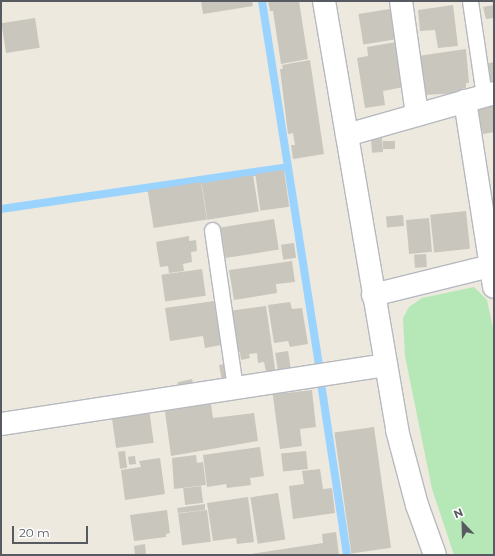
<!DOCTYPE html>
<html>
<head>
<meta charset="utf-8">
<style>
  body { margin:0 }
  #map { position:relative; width:495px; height:556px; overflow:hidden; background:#ede9de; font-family:Montserrat,sans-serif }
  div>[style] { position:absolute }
  .green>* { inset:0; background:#b6e8b7 }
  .stream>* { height:8px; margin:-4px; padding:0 4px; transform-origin:4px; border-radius:4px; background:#9bd3ff }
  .building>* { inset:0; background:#c9c6bd; transform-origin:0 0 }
  .roads { filter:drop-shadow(1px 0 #b6b9bf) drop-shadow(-1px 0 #b6b9bf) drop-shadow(0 1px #b6b9bf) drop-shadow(0 -1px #b6b9bf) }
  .lane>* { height:15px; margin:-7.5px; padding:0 7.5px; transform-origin:7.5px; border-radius:7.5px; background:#fff }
  .street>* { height:22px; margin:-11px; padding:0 11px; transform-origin:11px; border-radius:11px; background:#fff }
  .secondary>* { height:22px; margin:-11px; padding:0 11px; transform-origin:11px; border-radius:11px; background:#fff }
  span { translate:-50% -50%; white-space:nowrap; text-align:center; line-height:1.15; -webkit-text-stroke:3px #fff; paint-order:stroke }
  .frame { position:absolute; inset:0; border:2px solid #575b61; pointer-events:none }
  .north { position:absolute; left:443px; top:504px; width:40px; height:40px; -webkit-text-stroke:3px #fff; paint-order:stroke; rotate:337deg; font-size:11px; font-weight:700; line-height:16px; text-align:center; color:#575b61 }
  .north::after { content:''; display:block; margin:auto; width:14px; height:18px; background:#575b61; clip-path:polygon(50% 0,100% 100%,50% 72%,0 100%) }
  .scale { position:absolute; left:12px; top:526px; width:76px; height:18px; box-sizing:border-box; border:2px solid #575b61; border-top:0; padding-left:5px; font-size:12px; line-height:14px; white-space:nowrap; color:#575b61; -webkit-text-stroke:3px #fff; paint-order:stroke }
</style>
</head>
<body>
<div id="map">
  <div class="green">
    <div style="clip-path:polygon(474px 287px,487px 300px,494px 333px,494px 555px,454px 555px,432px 489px,405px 356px,403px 318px,409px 307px,422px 298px)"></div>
  </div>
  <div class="stream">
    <div style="left:262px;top:1px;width:370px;rotate:81.1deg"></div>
    <div style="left:1px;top:209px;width:290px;rotate:-8.3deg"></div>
    <div style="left:321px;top:383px;width:174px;rotate:81.4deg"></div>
  </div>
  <div class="building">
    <div style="clip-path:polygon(201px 1px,252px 1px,253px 6px,203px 14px)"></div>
    <div style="clip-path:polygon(268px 1px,299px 1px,308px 59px,281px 64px,273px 11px,270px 11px)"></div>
    <div style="clip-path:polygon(453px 5px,458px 46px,438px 48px,435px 30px,420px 31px,418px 10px)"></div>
    <div style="clip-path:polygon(494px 5px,494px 18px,486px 19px,483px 7px)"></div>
    <div style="left:396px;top:8px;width:31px;height:38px;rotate:81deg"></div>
    <div style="left:35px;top:18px;width:30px;height:34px;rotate:81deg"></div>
    <div style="clip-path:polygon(402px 41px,409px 86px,383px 91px,385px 105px,365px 108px,357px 58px,368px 56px,367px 47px)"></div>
    <div style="clip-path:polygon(466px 49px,469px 83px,466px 83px,466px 88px,462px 89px,462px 93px,422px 95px,418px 56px)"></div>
    <div style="clip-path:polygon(310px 60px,324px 154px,293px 159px,291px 145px,295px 145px,293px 133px,288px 134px,280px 69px,283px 69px,282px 65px)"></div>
    <div style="clip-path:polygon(494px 62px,494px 86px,487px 87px,482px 65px)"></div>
    <div style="clip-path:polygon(494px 100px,494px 132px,483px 134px,476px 104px)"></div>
    <div style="left:382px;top:138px;width:14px;height:11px;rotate:86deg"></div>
    <div style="left:395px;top:141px;width:8px;height:12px;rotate:90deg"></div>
    <div style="left:284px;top:170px;width:37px;height:29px;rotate:82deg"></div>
    <div style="left:253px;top:175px;width:37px;height:52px;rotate:81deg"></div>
    <div style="left:201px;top:182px;width:38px;height:54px;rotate:81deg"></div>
    <div style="left:466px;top:211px;width:38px;height:36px;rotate:84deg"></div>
    <div style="left:403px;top:215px;width:11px;height:17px;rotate:85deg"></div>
    <div style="left:429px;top:218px;width:34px;height:23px;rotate:85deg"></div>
    <div style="left:274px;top:219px;width:31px;height:54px;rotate:81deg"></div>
    <div style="clip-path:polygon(189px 236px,189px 241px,196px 240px,197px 251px,191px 252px,192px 262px,183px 264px,184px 271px,169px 273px,168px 266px,160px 267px,156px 242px)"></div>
    <div style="left:294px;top:243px;width:15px;height:13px;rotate:82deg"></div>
    <div style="left:426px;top:254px;width:13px;height:12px;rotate:86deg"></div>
    <div style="clip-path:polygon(292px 261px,295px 282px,276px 284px,277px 293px,234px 300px,229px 270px)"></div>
    <div style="left:202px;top:269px;width:27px;height:41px;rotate:82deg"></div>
    <div style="clip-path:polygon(214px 301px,221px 345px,205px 348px,203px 336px,170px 341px,165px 308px)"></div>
    <div style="clip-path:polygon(290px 302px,292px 309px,302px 308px,308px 344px,290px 347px,288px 341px,274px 343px,268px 305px)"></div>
    <div style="clip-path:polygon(266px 306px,276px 375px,267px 376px,264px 362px,258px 363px,257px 353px,249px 354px,250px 358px,241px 360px,240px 352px,235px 353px,229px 311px)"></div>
    <div style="left:288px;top:351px;width:19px;height:13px;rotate:81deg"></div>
    <div style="clip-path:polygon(225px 364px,227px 380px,222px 381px,219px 365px)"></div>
    <div style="left:192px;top:379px;width:9px;height:15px;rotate:77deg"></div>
    <div style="clip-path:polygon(285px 387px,286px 393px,312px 390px,316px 427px,300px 429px,302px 446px,280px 449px,272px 389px)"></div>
    <div style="clip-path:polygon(210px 397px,213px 418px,254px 413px,258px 441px,171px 456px,164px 404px)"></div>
    <div style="left:149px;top:409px;width:34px;height:38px;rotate:82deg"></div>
    <div style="left:374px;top:427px;width:122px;height:40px;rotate:82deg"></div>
    <div style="clip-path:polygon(260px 447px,264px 476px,250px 478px,251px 485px,227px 488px,226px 484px,207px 487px,203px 455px)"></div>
    <div style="left:125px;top:451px;width:17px;height:7px;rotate:83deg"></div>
    <div style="left:306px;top:451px;width:18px;height:25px;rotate:84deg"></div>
    <div style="clip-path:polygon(196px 455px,197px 463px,203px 462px,206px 485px,174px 489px,172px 458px)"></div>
    <div style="left:135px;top:456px;width:8px;height:7px;rotate:83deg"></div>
    <div style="clip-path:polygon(160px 458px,165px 494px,125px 500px,121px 470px,141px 467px,139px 461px)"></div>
    <div style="clip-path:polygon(320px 469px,323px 489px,332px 488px,335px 513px,293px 519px,289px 486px,304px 484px,302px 471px)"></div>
    <div style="left:201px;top:486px;width:17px;height:18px;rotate:83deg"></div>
    <div style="left:278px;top:493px;width:47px;height:28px;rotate:81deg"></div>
    <div style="clip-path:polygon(248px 497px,254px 542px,237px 544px,236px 538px,213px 541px,207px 503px)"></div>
    <div style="clip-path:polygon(205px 504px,205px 510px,178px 513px,177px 508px)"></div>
    <div style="clip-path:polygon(167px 510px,170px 533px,166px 534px,166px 537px,134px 541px,130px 515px)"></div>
    <div style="left:207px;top:510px;width:32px;height:29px;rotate:83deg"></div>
    <div style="clip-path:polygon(336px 532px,339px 555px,245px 555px,323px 543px,322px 534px)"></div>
    <div style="clip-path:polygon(145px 544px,146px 555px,135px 555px,134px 546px)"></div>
  </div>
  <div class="roads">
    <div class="lane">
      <div style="left:470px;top:1px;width:96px;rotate:81.6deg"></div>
      <div style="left:212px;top:230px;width:160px;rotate:81.7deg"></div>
    </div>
    <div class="street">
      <div style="left:401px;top:1px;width:115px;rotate:82deg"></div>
      <div style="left:465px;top:101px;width:188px;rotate:81.1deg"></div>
      <div style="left:347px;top:135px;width:153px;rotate:-15.9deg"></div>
      <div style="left:373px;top:295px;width:125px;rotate:-13.9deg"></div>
      <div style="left:1px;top:424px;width:389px;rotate:-8.7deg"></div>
    </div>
    <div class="secondary">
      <div style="left:324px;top:1px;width:435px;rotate:80.3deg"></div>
      <div style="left:397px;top:430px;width:78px;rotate:75.1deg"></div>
      <div style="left:417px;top:505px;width:53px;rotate:70.2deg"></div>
    </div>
  </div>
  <div class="frame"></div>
  <div class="north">N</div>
  <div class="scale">20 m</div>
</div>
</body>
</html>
